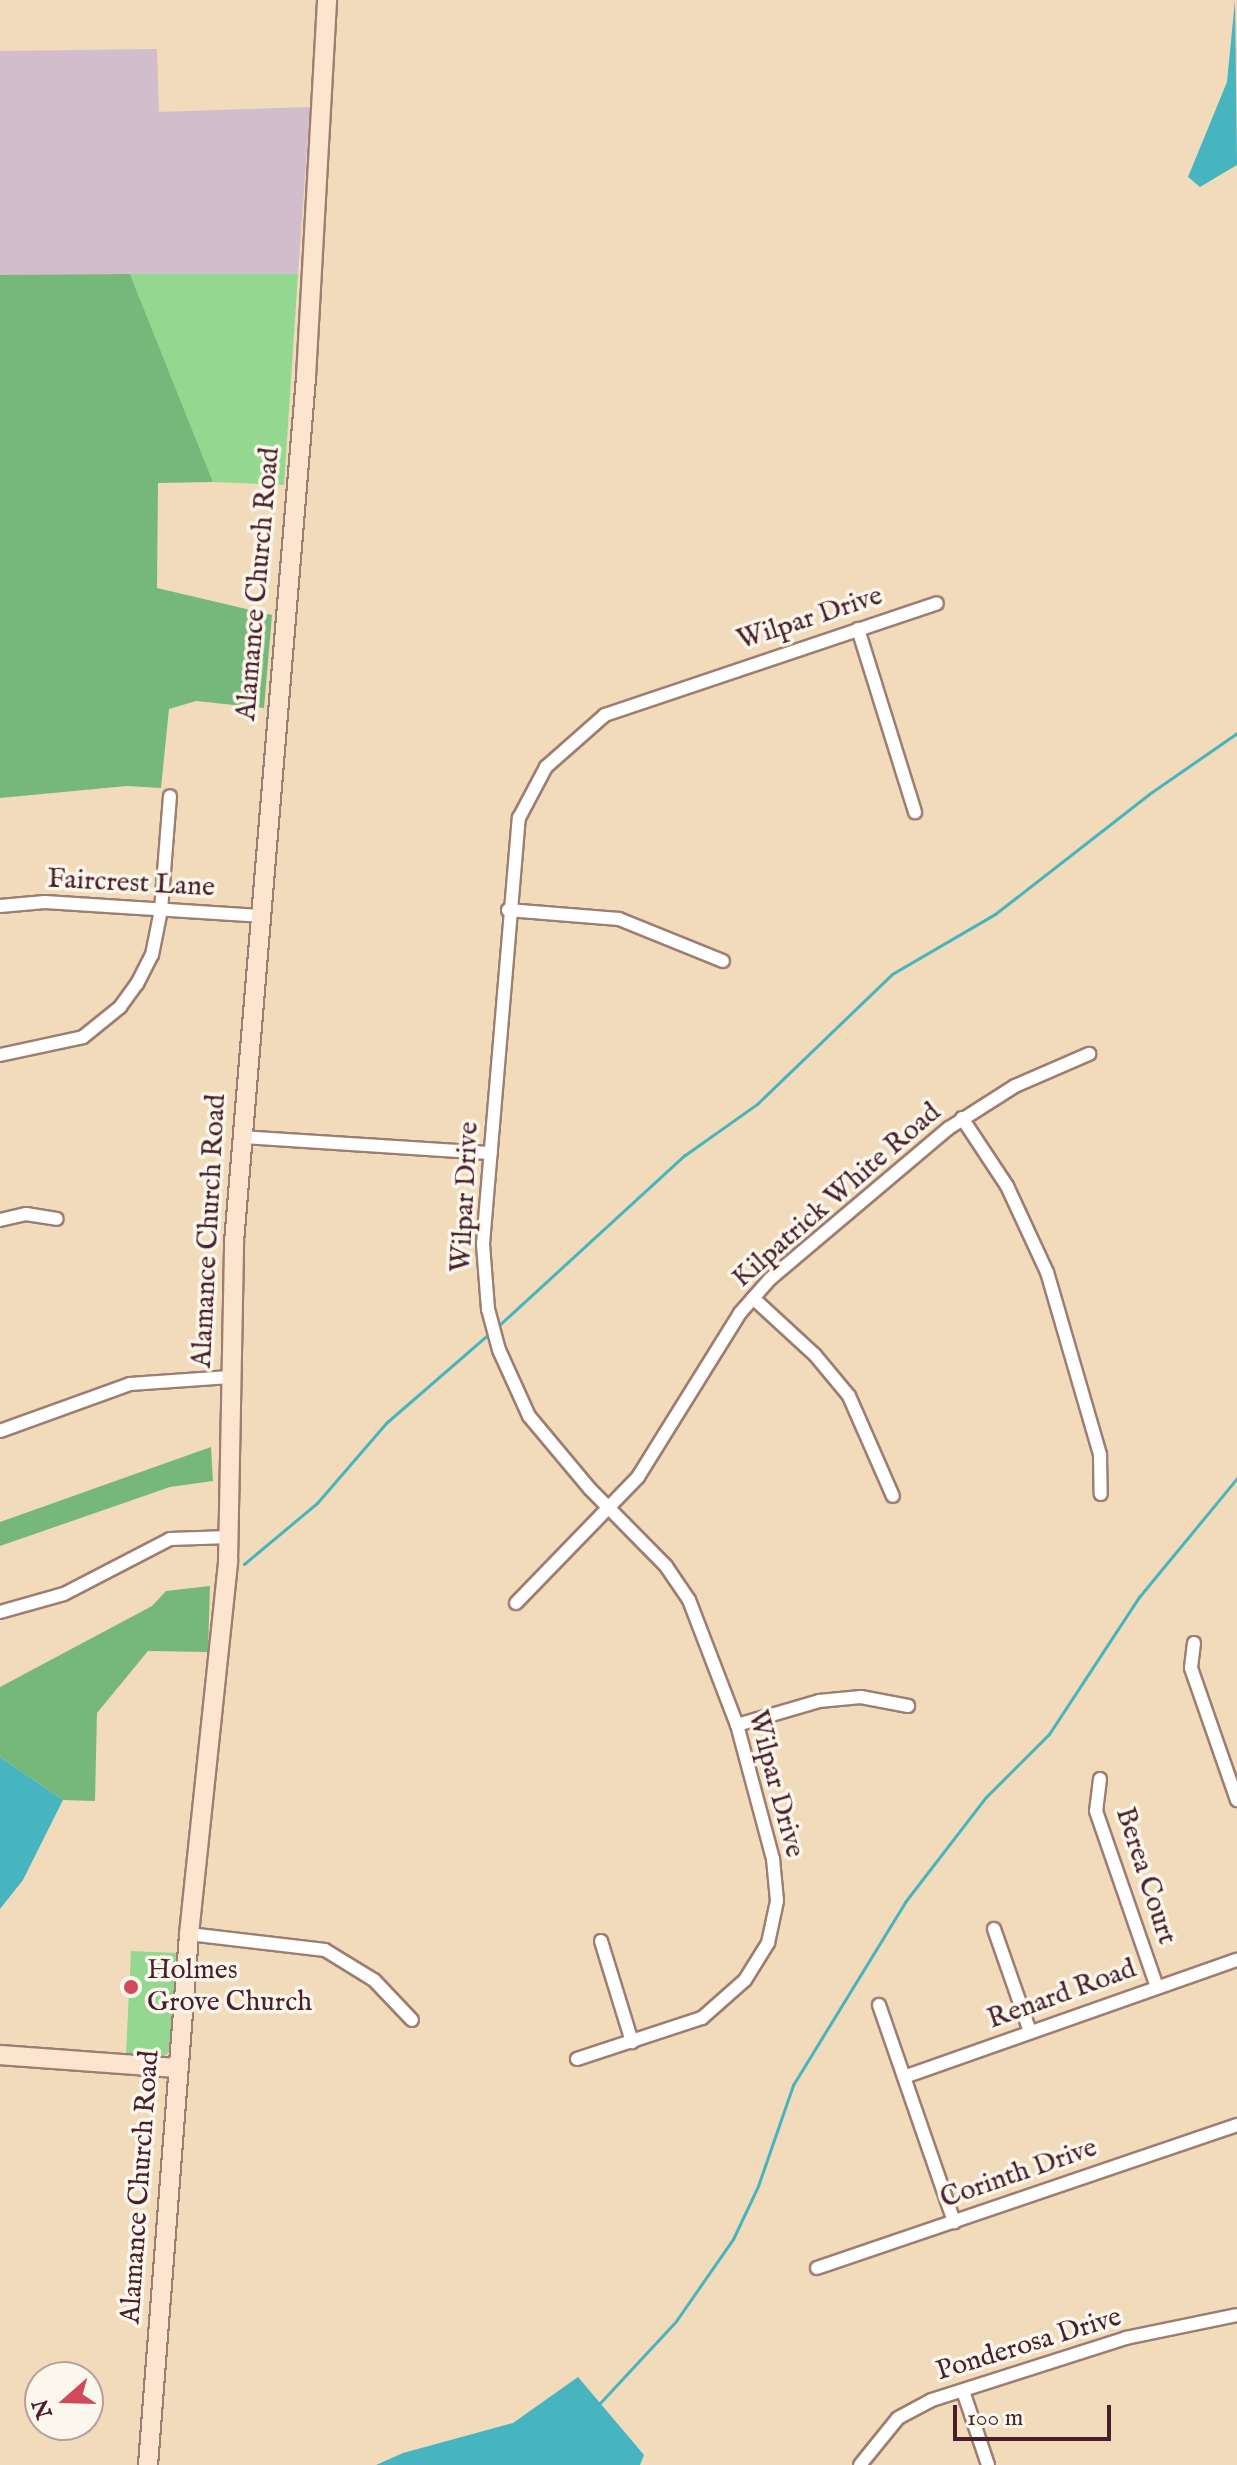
<!DOCTYPE html>
<html>
<head>
<meta charset="utf-8">
<style>
  body { margin:0 }
  #map { position:relative; width:1237px; height:2465px; overflow:hidden; background:#f1dbba; font-family:"IM FELL English",serif }
  div>[style] { position:absolute }
  .industrial>* { inset:0; background:#d1bdcc }
  .green>* { inset:0; background:#93d790 }
  .forest>* { inset:0; background:#76b87a }
  .water>* { inset:0; background:#46b5bf }
  .stream>* { height:3px; margin:-1.5px; padding:0 1.5px; transform-origin:1.5px; border-radius:1.5px; background:#46b5bf }
  .roads { filter:drop-shadow(2px 0 #9e7d72) drop-shadow(-2px 0 #9e7d72) drop-shadow(0 2px #9e7d72) drop-shadow(0 -2px #9e7d72) }
  .street>* { height:12px; margin:-6px; padding:0 6px; transform-origin:6px; border-radius:6px; background:#fff }
  .secondary>* { height:18px; margin:-9px; padding:0 9px; transform-origin:9px; border-radius:9px; background:#fce5cf }
  .dots>* { width:22px; height:22px; translate:-50% -50%; box-sizing:border-box; border:4px solid #fbf7ec; border-radius:50% }
  span { translate:-50% -50%; white-space:nowrap; text-align:center; line-height:1.15; -webkit-text-stroke:7px #fbf7ec; paint-order:stroke }
  .street-label { font-size:28px; color:#4a1f2b }
  .poi-label { font-size:28px; color:#4a1f2b }
  .left { translate:0 -50%; text-align:left }
  .north { position:absolute; left:24px; top:2361px; width:80px; height:80px; box-sizing:border-box; background:#fbf7ec; border:2px solid #b4a19f; border-radius:50%; rotate:250deg; font-size:22px; font-weight:700; line-height:32px; text-align:center; color:#4a1f2b }
  .north::after { content:''; display:block; margin:auto; width:28px; height:36px; background:#d1495b; clip-path:polygon(50% 0,100% 100%,50% 72%,0 100%) }
  .scale { position:absolute; left:953px; top:2405px; width:158px; height:36px; box-sizing:border-box; border:4px solid #4a1f2b; border-top:0; padding-left:10px; font-size:24px; line-height:28px; white-space:nowrap; color:#4a1f2b; -webkit-text-stroke:6px #fbf7ec; paint-order:stroke }
</style>
</head>
<body>
<div id="map">
  <div class="industrial">
    <div style="clip-path:polygon(157px 49px,159px 112px,310px 107px,298px 274px,0 275px,0 51px)"></div>
  </div>
  <div class="green">
    <div style="clip-path:polygon(130px 274px,298px 274px,284px 485px,213px 482px)"></div>
    <div style="clip-path:polygon(131px 1951px,178px 1953px,171px 2051px,164px 2056px,126px 2053px)"></div>
  </div>
  <div class="forest">
    <div style="clip-path:polygon(130px 274px,213px 482px,158px 483px,157px 588px,272px 615px,264px 708px,196px 701px,169px 709px,161px 788px,127px 786px,0 798px,0 275px)"></div>
    <div style="clip-path:polygon(211px 1447px,213px 1481px,170px 1487px,0 1546px,0 1522px)"></div>
    <div style="clip-path:polygon(210px 1586px,208px 1652px,148px 1651px,97px 1713px,95px 1801px,63px 1800px,0 1757px,0 1687px,152px 1606px,166px 1591px)"></div>
  </div>
  <div class="water">
    <div style="clip-path:polygon(1235px 0,1237px 165px,1200px 187px,1188px 177px,1227px 82px)"></div>
    <div style="clip-path:polygon(0 1757px,63px 1800px,23px 1880px,0 1909px)"></div>
    <div style="clip-path:polygon(578px 2377px,644px 2455px,640px 2465px,376px 2465px,403px 2453px,513px 2423px)"></div>
  </div>
  <div class="stream">
    <div style="left:497px;top:1327px;width:255px;rotate:-42.5deg"></div>
    <div style="left:685px;top:1155px;width:88px;rotate:-35.3deg"></div>
    <div style="left:757px;top:1104px;width:187px;rotate:-43.9deg"></div>
    <div style="left:892px;top:974px;width:119px;rotate:-30.2deg"></div>
    <div style="left:995px;top:914px;width:195px;rotate:-37.9deg"></div>
    <div style="left:1149px;top:794px;width:107px;rotate:-34.7deg"></div>
    <div style="left:244px;top:1564px;width:95px;rotate:-39.9deg"></div>
    <div style="left:317px;top:1503px;width:106px;rotate:-49.2deg"></div>
    <div style="left:386px;top:1423px;width:139px;rotate:-40.9deg"></div>
    <div style="left:599px;top:2404px;width:113px;rotate:-47.1deg"></div>
    <div style="left:676px;top:2321px;width:100px;rotate:-55.2deg"></div>
    <div style="left:733px;top:2239px;width:59px;rotate:-64.7deg"></div>
    <div style="left:758px;top:2186px;width:107px;rotate:-70.9deg"></div>
    <div style="left:793px;top:2085px;width:215px;rotate:-58.5deg"></div>
    <div style="left:905px;top:1902px;width:133px;rotate:-52.4deg"></div>
    <div style="left:986px;top:1797px;width:89px;rotate:-45deg"></div>
    <div style="left:1049px;top:1734px;width:164px;rotate:-56.7deg"></div>
    <div style="left:1139px;top:1597px;width:154px;rotate:-50.5deg"></div>
  </div>
  <div class="roads">
    <div class="street">
      <div style="left:858px;top:629px;width:192px;rotate:72.7deg"></div>
      <div style="left:0;top:906px;width:45px;rotate:-5.1deg"></div>
      <div style="left:45px;top:902px;width:215px;rotate:3.7deg"></div>
      <div style="left:508px;top:910px;width:111px;rotate:4.6deg"></div>
      <div style="left:619px;top:919px;width:112px;rotate:22deg"></div>
      <div style="left:0;top:1055px;width:85px;rotate:-12.2deg"></div>
      <div style="left:83px;top:1037px;width:48px;rotate:-39deg"></div>
      <div style="left:120px;top:1007px;width:29px;rotate:-54deg"></div>
      <div style="left:137px;top:984px;width:33px;rotate:-63deg"></div>
      <div style="left:152px;top:955px;width:46px;rotate:-78.7deg"></div>
      <div style="left:161px;top:910px;width:114px;rotate:-85.5deg"></div>
      <div style="left:962px;top:1118px;width:82px;rotate:56.5deg"></div>
      <div style="left:1007px;top:1186px;width:95px;rotate:65.1deg"></div>
      <div style="left:1047px;top:1272px;width:191px;rotate:73.8deg"></div>
      <div style="left:1100px;top:1455px;width:39px;rotate:89deg"></div>
      <div style="left:242px;top:1137px;width:249px;rotate:3.7deg"></div>
      <div style="left:0;top:1220px;width:27px;rotate:-13deg"></div>
      <div style="left:26px;top:1214px;width:31px;rotate:9deg"></div>
      <div style="left:753px;top:1298px;width:84px;rotate:42.6deg"></div>
      <div style="left:815px;top:1355px;width:53px;rotate:50.3deg"></div>
      <div style="left:849px;top:1396px;width:109px;rotate:66.3deg"></div>
      <div style="left:0;top:1431px;width:138px;rotate:-19.9deg"></div>
      <div style="left:130px;top:1384px;width:100px;rotate:-4deg"></div>
      <div style="left:516px;top:1603px;width:175px;rotate:-45.9deg"></div>
      <div style="left:638px;top:1477px;width:193px;rotate:-58.1deg"></div>
      <div style="left:740px;top:1313px;width:45px;rotate:-48.6deg"></div>
      <div style="left:770px;top:1279px;width:234px;rotate:-40.2deg"></div>
      <div style="left:949px;top:1128px;width:78px;rotate:-32.5deg"></div>
      <div style="left:1015px;top:1086px;width:81px;rotate:-23.4deg"></div>
      <div style="left:0;top:1612px;width:66px;rotate:-15.7deg"></div>
      <div style="left:64px;top:1594px;width:119px;rotate:-27.4deg"></div>
      <div style="left:170px;top:1539px;width:59px;rotate:-1.9deg"></div>
      <div style="left:1194px;top:1643px;width:25px;rotate:97deg"></div>
      <div style="left:1191px;top:1668px;width:140px;rotate:70.8deg"></div>
      <div style="left:737px;top:1725px;width:85px;rotate:-16.3deg"></div>
      <div style="left:819px;top:1701px;width:42px;rotate:-5.4deg"></div>
      <div style="left:861px;top:1697px;width:48px;rotate:10.8deg"></div>
      <div style="left:1100px;top:1779px;width:32px;rotate:97deg"></div>
      <div style="left:1096px;top:1811px;width:186px;rotate:70.9deg"></div>
      <div style="left:994px;top:1929px;width:109px;rotate:70.7deg"></div>
      <div style="left:189px;top:1934px;width:137px;rotate:6.7deg"></div>
      <div style="left:325px;top:1950px;width:57px;rotate:31.5deg"></div>
      <div style="left:374px;top:1980px;width:55px;rotate:46.5deg"></div>
      <div style="left:601px;top:1941px;width:106px;rotate:72.9deg"></div>
      <div style="left:879px;top:2005px;width:230px;rotate:70.9deg"></div>
      <div style="left:577px;top:2059px;width:132px;rotate:-18.2deg"></div>
      <div style="left:702px;top:2018px;width:57px;rotate:-41.5deg"></div>
      <div style="left:745px;top:1980px;width:44px;rotate:-58.1deg"></div>
      <div style="left:768px;top:1943px;width:43px;rotate:-77.9deg"></div>
      <div style="left:777px;top:1901px;width:42px;rotate:-95.4deg"></div>
      <div style="left:773px;top:1859px;width:139px;rotate:-105deg"></div>
      <div style="left:737px;top:1725px;width:134px;rotate:-111deg"></div>
      <div style="left:689px;top:1600px;width:41px;rotate:-124.1deg"></div>
      <div style="left:666px;top:1566px;width:108px;rotate:-134.6deg"></div>
      <div style="left:590px;top:1489px;width:95px;rotate:-129.9deg"></div>
      <div style="left:529px;top:1416px;width:72px;rotate:-114.4deg"></div>
      <div style="left:499px;top:1350px;width:42px;rotate:-105deg"></div>
      <div style="left:488px;top:1309px;width:65px;rotate:-94.4deg"></div>
      <div style="left:483px;top:1244px;width:428px;rotate:-85.2deg"></div>
      <div style="left:519px;top:818px;width:58px;rotate:-62.1deg"></div>
      <div style="left:546px;top:767px;width:79px;rotate:-41.4deg"></div>
      <div style="left:605px;top:715px;width:350px;rotate:-18.6deg"></div>
      <div style="left:904px;top:2077px;width:353px;rotate:-19.4deg"></div>
      <div style="left:817px;top:2268px;width:444px;rotate:-18.8deg"></div>
      <div style="left:963px;top:2391px;width:78px;rotate:71.3deg"></div>
      <div style="left:860px;top:2465px;width:60px;rotate:-51deg"></div>
      <div style="left:898px;top:2418px;width:38px;rotate:-28deg"></div>
      <div style="left:932px;top:2400px;width:204px;rotate:-17.7deg"></div>
      <div style="left:1126px;top:2338px;width:113px;rotate:-11.7deg"></div>
    </div>
    <div class="secondary">
      <div style="left:0;top:2055px;width:178px;rotate:4.2deg"></div>
      <div style="left:148px;top:2465px;width:533px;rotate:-85.58deg"></div>
      <div style="left:189px;top:1934px;width:375px;rotate:-84deg"></div>
      <div style="left:228px;top:1561px;width:319px;rotate:-88.9deg"></div>
      <div style="left:234px;top:1242px;width:868px;rotate:-85.24deg"></div>
      <div style="left:306px;top:377px;width:378px;rotate:-86.8deg"></div>
    </div>
  </div>
  <div class="dots">
    <div style="left:131px;top:1987px;background:#d1495b"></div>
  </div>
  <div class="street-label">
    <span style="left:259px;top:584px;rotate:-85deg">Alamance Church Road</span>
    <span style="left:810px;top:619px;rotate:-18deg">Wilpar Drive</span>
    <span style="left:131px;top:884px;rotate:3deg">Faircrest Lane</span>
    <span style="left:837px;top:1196px;rotate:-41deg">Kilpatrick White Road</span>
    <span style="left:466px;top:1197px;rotate:-87deg">Wilpar Drive</span>
    <span style="left:210px;top:1231px;rotate:-87deg">Alamance Church Road</span>
    <span style="left:775px;top:1784px;rotate:75deg">Wilpar Drive</span>
    <span style="left:1145px;top:1876px;rotate:72deg">Berea Court</span>
    <span style="left:1062px;top:1995px;rotate:-20deg">Renard Road</span>
    <span style="left:1019px;top:2174px;rotate:-19deg">Corinth Drive</span>
    <span style="left:141px;top:2187px;rotate:-86deg">Alamance Church Road</span>
    <span style="left:1029px;top:2345px;rotate:-17deg">Ponderosa Drive</span>
  </div>
  <div class="poi-label">
    <span class="left" style="left:147px;top:1987px">Holmes<br>Grove Church</span>
  </div>
  <div class="north">N</div>
  <div class="scale">100 m</div>
</div>
</body>
</html>
